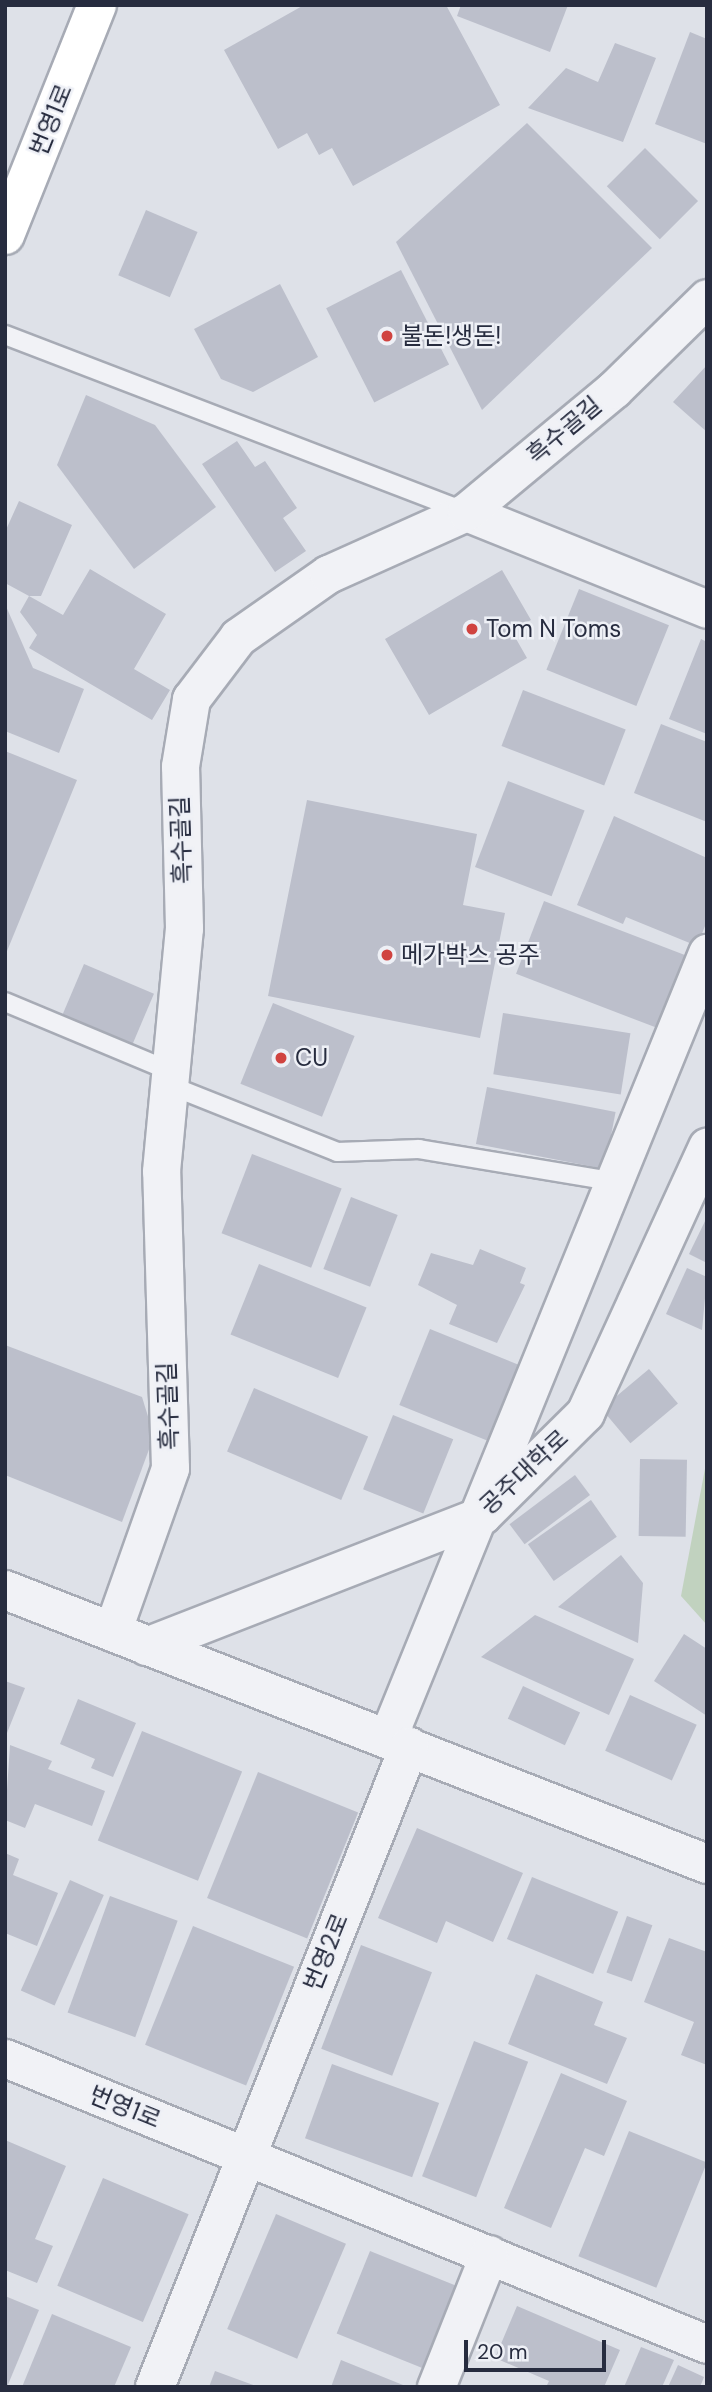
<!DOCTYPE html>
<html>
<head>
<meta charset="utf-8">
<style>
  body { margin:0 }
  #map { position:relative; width:712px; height:2392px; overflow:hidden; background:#dee1e8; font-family:"DM Sans","Noto Sans KR",sans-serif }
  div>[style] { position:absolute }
  .green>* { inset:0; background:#c1d2bf }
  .building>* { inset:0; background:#bcbfcb; transform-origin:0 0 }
  .roads { filter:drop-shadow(2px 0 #a7abb5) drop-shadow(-2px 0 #a7abb5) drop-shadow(0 2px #a7abb5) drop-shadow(0 -2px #a7abb5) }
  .service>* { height:18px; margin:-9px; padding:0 9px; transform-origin:9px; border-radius:9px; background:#f1f2f6 }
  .minor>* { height:37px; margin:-18.5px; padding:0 18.5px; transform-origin:18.5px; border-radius:18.5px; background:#f1f2f6 }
  .tertiary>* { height:38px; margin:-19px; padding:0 19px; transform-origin:19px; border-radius:19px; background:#f1f2f6 }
  .secondary>* { height:38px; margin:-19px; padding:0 19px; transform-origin:19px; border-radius:19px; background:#fff }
  .dots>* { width:19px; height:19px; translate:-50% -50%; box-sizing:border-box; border:4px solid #eef0f6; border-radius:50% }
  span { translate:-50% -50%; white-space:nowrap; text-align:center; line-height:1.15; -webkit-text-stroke:5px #eef0f6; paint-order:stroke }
  .street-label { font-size:24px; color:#272c3f }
  .poi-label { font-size:24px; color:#272c3f }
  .left { translate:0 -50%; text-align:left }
  .frame { position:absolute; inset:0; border:7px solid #272c3f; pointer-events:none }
  .scale { position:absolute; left:464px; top:2340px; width:142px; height:32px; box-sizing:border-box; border:4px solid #272c3f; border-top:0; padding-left:9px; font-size:21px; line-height:24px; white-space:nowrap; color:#272c3f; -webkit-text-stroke:5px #eef0f6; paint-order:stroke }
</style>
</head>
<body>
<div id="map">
  <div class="green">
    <div style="clip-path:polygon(707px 1458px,707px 1625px,681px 1596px)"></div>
  </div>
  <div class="building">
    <div style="clip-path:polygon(304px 5px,446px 5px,500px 105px,353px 186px,332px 148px,319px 155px,307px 133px,278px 149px,224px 50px)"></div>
    <div style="clip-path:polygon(461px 5px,568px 5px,550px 52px,457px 16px)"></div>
    <div style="clip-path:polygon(690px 32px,707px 39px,707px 144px,655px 124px)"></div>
    <div style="clip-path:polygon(615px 43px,656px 58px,623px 142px,528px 108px,566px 68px,598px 82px)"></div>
    <div style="clip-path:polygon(527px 123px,652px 248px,482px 410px,396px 242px)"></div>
    <div style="left:645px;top:148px;width:75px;height:54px;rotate:45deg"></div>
    <div style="left:146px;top:210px;width:56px;height:71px;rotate:23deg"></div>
    <div style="left:401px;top:270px;width:106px;height:84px;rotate:63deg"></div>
    <div style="clip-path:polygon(280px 284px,318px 357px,253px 392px,221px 379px,194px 329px)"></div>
    <div style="clip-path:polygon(707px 365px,707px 432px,673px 402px)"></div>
    <div style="clip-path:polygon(86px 395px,155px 425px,216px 507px,134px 569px,57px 465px)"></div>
    <div style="clip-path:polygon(237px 441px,255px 467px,265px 461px,297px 508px,283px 518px,306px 551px,275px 572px,202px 464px)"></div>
    <div style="clip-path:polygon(19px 501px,72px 525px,41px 596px,29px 596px,63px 615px,90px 569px,166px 614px,134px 669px,170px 690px,152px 720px,29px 648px,37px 635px,20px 612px,29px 596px,5px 583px,5px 532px)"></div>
    <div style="clip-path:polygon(502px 570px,531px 620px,511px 630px,527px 658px,429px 715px,385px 639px)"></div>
    <div style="left:579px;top:589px;width:97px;height:87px;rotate:22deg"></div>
    <div style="clip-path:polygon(5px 604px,33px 668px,84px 689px,59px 753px,5px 731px)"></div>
    <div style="clip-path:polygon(701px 639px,707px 642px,707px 734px,669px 719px)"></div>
    <div style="left:523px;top:690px;width:110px;height:60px;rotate:21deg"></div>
    <div style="clip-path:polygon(661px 724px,707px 742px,707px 822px,634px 793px)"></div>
    <div style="clip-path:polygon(5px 751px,77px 780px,5px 956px)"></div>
    <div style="left:508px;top:781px;width:82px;height:92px;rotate:21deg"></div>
    <div style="clip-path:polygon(307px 800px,477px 834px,463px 905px,505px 913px,480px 1038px,268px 996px)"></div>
    <div style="clip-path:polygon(614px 816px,707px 858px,707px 921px,697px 946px,626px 917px,623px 924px,577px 905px)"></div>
    <div style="left:544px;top:901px;width:155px;height:78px;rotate:21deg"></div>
    <div style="left:84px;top:964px;width:76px;height:57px;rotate:23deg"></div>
    <div style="left:273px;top:1003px;width:88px;height:87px;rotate:22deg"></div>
    <div style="left:503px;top:1013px;width:129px;height:62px;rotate:9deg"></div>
    <div style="left:487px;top:1087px;width:131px;height:58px;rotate:11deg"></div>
    <div style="left:252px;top:1154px;width:96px;height:85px;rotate:21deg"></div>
    <div style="left:351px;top:1197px;width:50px;height:77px;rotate:21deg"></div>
    <div style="clip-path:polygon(707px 1217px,707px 1263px,689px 1254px)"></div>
    <div style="clip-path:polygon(480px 1249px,526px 1268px,520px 1283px,525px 1285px,497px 1343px,449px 1324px,457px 1305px,418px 1285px,431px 1253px,473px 1265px)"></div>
    <div style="left:259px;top:1264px;width:116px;height:76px;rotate:22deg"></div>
    <div style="clip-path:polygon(687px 1268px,707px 1277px,702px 1330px,666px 1314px)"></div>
    <div style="left:430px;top:1329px;width:100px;height:82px;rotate:22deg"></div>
    <div style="clip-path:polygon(5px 1345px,142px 1397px,154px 1436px,122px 1522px,5px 1475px)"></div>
    <div style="left:649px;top:1369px;width:45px;height:62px;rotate:50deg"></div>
    <div style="left:254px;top:1388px;width:124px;height:69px;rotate:23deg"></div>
    <div style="left:393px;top:1415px;width:65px;height:80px;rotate:22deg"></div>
    <div style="left:640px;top:1459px;width:47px;height:77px;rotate:1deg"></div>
    <div style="left:575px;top:1475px;width:25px;height:82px;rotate:53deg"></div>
    <div style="left:591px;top:1500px;width:45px;height:77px;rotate:55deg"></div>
    <div style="clip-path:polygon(621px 1555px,643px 1583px,638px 1643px,558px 1607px)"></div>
    <div style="clip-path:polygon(535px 1615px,634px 1659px,609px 1715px,481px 1657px)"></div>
    <div style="clip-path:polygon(684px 1634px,707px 1649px,707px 1716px,654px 1681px)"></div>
    <div style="clip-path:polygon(5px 1681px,25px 1688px,5px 1738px)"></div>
    <div style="left:523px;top:1686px;width:63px;height:36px;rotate:25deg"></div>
    <div style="left:630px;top:1695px;width:73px;height:61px;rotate:24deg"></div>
    <div style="clip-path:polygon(78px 1699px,136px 1723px,113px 1777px,91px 1768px,95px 1759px,60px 1744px)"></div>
    <div style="left:142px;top:1731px;width:108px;height:118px;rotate:22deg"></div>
    <div style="clip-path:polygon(10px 1745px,52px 1761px,48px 1769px,105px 1791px,92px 1826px,35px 1804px,25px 1828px,5px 1820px)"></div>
    <div style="left:258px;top:1772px;width:108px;height:136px;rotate:22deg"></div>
    <div style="clip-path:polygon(417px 1828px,523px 1873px,493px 1942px,446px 1921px,437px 1943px,378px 1918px)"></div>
    <div style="clip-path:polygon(5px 1853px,19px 1859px,13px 1875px,58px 1893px,37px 1946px,5px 1933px)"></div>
    <div style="left:532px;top:1877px;width:93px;height:67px;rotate:22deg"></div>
    <div style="left:70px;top:1880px;width:37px;height:121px;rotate:24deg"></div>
    <div style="left:110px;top:1896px;width:72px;height:124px;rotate:20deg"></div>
    <div style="left:627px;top:1916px;width:27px;height:60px;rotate:20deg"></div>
    <div style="left:193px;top:1926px;width:109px;height:128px;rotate:22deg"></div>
    <div style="clip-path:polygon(669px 1938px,707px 1952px,707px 2065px,681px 2055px,694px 2022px,644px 2002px)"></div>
    <div style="left:361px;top:1945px;width:76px;height:111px;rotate:21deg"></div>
    <div style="clip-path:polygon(536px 1974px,603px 2002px,594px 2025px,627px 2038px,607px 2084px,508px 2044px)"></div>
    <div style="left:474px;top:2041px;width:58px;height:145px;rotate:21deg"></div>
    <div style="left:332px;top:2064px;width:114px;height:79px;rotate:20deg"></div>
    <div style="clip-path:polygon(561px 2073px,627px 2101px,604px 2156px,585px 2148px,551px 2228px,504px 2208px)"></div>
    <div style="left:629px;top:2131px;width:84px;height:135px;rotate:22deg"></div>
    <div style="clip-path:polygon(5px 2140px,66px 2166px,35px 2239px,53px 2246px,37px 2283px,5px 2270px)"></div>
    <div style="left:103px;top:2178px;width:93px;height:117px;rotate:23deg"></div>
    <div style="left:276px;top:2214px;width:76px;height:125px;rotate:23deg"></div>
    <div style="left:370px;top:2251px;width:95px;height:89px;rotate:22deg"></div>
    <div style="clip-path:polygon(5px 2296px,39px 2310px,7px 2387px,5px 2387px)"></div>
    <div style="clip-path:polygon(517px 2306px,620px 2350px,604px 2387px,546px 2387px,549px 2381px,495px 2358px)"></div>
    <div style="clip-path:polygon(52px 2314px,131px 2347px,114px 2387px,22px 2387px)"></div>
    <div style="clip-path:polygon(641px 2347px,674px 2360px,662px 2387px,624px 2387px)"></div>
    <div style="clip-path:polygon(341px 2360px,408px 2387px,331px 2387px)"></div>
    <div style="clip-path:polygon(678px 2365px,704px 2377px,700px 2387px,668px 2387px)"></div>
    <div style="clip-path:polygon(215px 2371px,256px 2386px,256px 2387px,209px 2387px)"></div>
  </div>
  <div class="roads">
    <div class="service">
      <div style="left:5px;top:335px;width:491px;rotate:21deg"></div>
      <div style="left:5px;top:1002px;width:179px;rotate:22.7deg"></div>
      <div style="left:169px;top:1085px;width:181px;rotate:21.7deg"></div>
      <div style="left:337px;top:1152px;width:82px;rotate:-2.1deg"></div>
      <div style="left:419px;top:1149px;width:200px;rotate:9.5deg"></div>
    </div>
    <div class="minor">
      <div style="left:466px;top:512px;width:260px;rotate:21.9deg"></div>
      <div style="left:112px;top:1632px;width:174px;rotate:-70.5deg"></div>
      <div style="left:170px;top:1468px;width:297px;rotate:-91.7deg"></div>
      <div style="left:161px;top:1171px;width:244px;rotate:-84.6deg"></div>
      <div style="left:184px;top:928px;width:162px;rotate:-91.4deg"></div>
      <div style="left:180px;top:766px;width:68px;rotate:-80.7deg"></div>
      <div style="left:191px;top:699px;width:78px;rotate:-52.8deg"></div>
      <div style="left:238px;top:637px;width:110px;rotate:-35deg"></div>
      <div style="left:328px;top:574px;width:151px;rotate:-24.2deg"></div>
      <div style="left:466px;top:512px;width:192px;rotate:-39.7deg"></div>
      <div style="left:614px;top:389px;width:130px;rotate:-44.4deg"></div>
      <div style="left:146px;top:1646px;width:361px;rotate:-21.3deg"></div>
      <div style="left:482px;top:1515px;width:145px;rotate:-44.7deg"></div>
      <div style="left:585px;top:1413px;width:293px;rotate:-65.4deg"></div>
      <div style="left:387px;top:1739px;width:849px;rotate:-67.85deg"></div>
      <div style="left:5px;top:2058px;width:758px;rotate:22.17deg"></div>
      <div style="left:436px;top:2387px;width:143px;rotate:-68.3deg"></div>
    </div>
    <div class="tertiary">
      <div style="left:5px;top:1590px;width:754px;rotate:21.32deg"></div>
      <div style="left:155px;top:2387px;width:689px;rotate:-68.35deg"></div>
    </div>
    <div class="secondary">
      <div style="left:5px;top:235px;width:248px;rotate:-68.2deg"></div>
    </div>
  </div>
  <div class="dots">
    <div style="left:387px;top:336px;background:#d04340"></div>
    <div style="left:472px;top:629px;background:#d04340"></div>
    <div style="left:387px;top:955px;background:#d04340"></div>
    <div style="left:281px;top:1058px;background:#d04340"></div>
  </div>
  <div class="street-label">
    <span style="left:51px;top:120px;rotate:-68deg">번영1로</span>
    <span style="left:564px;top:430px;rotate:-40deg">흑수골길</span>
    <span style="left:181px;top:840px;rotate:-92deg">흑수골길</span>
    <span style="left:168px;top:1406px;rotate:-92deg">흑수골길</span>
    <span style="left:524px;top:1472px;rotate:-43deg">공주대학로</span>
    <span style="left:326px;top:1952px;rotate:-68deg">번영2로</span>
    <span style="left:125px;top:2107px;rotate:22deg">번영1로</span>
  </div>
  <div class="poi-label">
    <span class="left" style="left:401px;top:336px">불돈!생돈!</span>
    <span class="left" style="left:486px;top:629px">Tom N Toms</span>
    <span class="left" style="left:401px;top:955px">메가박스 공주</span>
    <span class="left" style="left:295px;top:1058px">CU</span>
  </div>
  <div class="frame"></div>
  <div class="scale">20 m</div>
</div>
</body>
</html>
